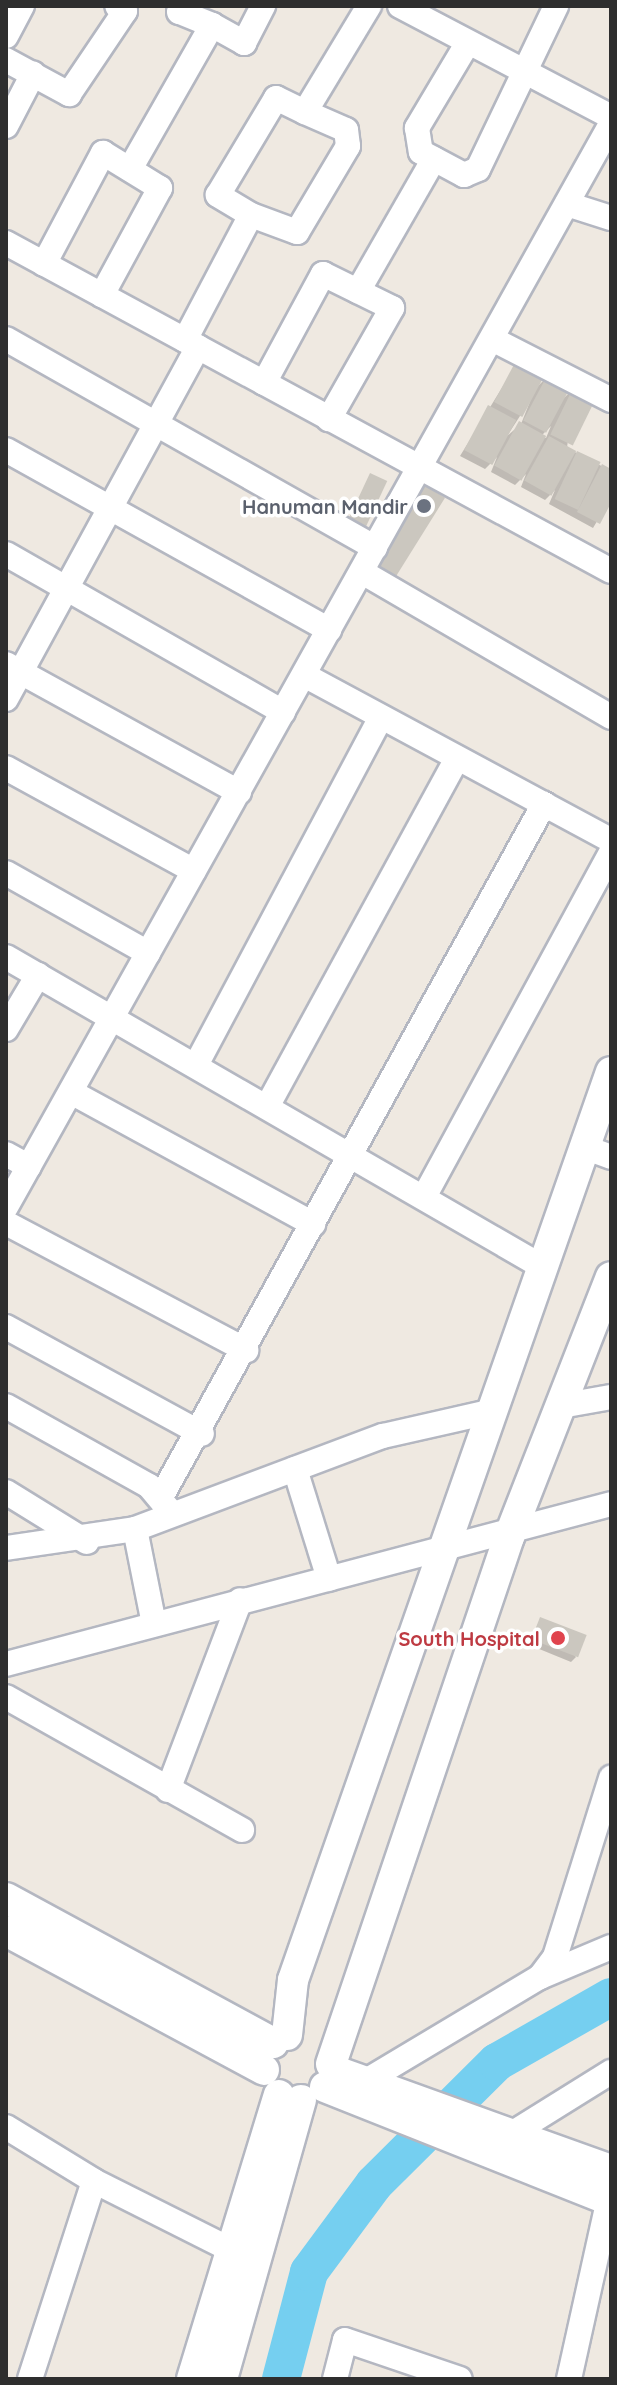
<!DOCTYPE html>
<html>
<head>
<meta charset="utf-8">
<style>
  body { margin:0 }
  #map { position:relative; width:617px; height:2385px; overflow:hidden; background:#efe9e1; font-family:Quicksand,sans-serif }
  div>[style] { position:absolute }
  .shadow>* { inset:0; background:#0003 }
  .river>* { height:38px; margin:-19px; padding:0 19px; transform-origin:19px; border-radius:19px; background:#75cff0 }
  .building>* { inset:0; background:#cbc7bf; transform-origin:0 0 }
  .roads { filter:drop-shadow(2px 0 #b4b7c1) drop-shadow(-2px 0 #b4b7c1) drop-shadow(0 2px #b4b7c1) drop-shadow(0 -2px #b4b7c1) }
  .minor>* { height:24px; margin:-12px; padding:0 12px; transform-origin:12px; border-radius:12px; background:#fff }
  .tertiary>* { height:30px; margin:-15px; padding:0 15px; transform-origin:15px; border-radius:15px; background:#fff }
  .dots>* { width:22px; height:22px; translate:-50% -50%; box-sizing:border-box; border:4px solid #fff; border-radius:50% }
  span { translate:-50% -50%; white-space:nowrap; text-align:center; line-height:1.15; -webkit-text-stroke:7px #fff; paint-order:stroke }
  .worship-label { font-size:20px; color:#5b616d; font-weight:700 }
  .right { translate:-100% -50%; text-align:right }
  .health-label { font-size:20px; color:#be3a42; font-weight:700 }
  .frame { position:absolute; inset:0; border:8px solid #2e2e2e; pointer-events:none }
</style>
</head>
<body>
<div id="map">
  <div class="shadow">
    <div style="clip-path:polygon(evenodd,519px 360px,537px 387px,549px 375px,563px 399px,574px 388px,567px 448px,611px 471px,611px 498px,593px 528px,549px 504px,555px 490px,545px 500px,521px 487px,526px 474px,515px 485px,491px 472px,497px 457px,485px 469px,460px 456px,519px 360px,535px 389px,521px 424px,507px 436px,520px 416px,535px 389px,519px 360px,551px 426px,546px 438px,541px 436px,551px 426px)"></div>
    <div style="clip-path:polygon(541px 1619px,576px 1657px,571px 1662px,527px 1644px)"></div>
  </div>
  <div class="river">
    <div style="left:281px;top:2379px;width:111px;rotate:-75.3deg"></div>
    <div style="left:309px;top:2272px;width:109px;rotate:-53.5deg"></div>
    <div style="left:374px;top:2184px;width:173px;rotate:-44.8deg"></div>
    <div style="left:497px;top:2062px;width:131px;rotate:-29.7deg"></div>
  </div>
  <div class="building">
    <div style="left:518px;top:357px;width:32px;height:51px;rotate:28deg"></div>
    <div style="left:549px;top:372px;width:26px;height:55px;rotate:28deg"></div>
    <div style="left:574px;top:386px;width:25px;height:54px;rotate:26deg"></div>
    <div style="left:488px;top:405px;width:32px;height:51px;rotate:28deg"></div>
    <div style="left:519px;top:421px;width:31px;height:51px;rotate:29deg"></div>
    <div style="left:549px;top:436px;width:31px;height:51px;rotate:29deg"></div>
    <div style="left:577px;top:451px;width:26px;height:53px;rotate:25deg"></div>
    <div style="clip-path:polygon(602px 464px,611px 469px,611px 503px,600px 524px,577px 512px)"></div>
    <div style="left:370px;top:473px;width:19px;height:54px;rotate:25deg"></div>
    <div style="left:423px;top:484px;width:26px;height:96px;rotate:32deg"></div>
    <div style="left:540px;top:1617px;width:50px;height:24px;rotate:21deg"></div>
  </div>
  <div class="roads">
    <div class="minor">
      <div style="left:400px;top:6px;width:238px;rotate:27.7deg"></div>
      <div style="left:212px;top:25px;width:37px;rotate:29deg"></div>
      <div style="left:244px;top:43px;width:42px;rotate:-62.8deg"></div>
      <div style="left:6px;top:36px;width:34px;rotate:-62deg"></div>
      <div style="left:467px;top:44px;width:98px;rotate:120.8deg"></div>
      <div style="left:417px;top:128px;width:24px;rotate:81deg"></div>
      <div style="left:421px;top:152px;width:49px;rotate:28.1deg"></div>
      <div style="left:464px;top:175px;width:15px;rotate:-23deg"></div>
      <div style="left:478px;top:169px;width:181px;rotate:-64.4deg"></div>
      <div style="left:6px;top:60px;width:72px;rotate:28.4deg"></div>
      <div style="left:69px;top:94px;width:100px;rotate:-56deg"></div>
      <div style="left:125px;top:11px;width:9px;rotate:-148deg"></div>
      <div style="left:6px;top:126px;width:59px;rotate:-62.6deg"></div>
      <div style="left:130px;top:169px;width:166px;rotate:-60.3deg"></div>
      <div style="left:212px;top:25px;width:35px;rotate:-158deg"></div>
      <div style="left:179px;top:12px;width:7px;rotate:-63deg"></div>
      <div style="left:567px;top:204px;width:46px;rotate:17.7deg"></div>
      <div style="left:251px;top:215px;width:49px;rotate:20.3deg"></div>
      <div style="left:297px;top:232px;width:100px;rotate:-59.3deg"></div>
      <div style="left:348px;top:146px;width:16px;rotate:-97deg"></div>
      <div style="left:346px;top:130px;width:45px;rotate:-156.3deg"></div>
      <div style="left:6px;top:243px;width:688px;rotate:28.46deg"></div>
      <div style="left:44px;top:264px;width:126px;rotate:-62deg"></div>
      <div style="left:103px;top:153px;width:67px;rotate:31.6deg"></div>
      <div style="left:160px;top:188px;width:122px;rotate:118.5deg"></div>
      <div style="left:358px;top:291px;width:152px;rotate:-60.1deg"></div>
      <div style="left:6px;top:339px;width:424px;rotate:29.5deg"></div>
      <div style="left:492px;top:339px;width:134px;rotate:27.1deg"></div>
      <div style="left:185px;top:340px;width:141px;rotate:-62.2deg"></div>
      <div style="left:251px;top:215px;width:39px;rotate:-149deg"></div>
      <div style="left:218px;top:195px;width:113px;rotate:-59.1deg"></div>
      <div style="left:276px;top:98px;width:32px;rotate:26deg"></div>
      <div style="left:305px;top:112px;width:124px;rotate:-58.9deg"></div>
      <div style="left:264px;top:383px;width:124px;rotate:-61.6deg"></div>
      <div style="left:323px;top:274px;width:77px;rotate:26.2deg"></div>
      <div style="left:392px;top:308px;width:128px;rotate:119.6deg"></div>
      <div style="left:6px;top:450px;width:370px;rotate:29.1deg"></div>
      <div style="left:6px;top:554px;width:319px;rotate:29.7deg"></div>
      <div style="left:362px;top:572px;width:288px;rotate:30.2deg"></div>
      <div style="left:6px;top:664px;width:266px;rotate:28.8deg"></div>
      <div style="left:304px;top:675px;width:349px;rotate:28.3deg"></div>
      <div style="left:6px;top:699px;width:401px;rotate:-61.4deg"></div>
      <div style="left:6px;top:768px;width:214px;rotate:28.7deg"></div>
      <div style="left:6px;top:873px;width:163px;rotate:29.4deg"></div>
      <div style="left:6px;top:957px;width:618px;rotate:30.01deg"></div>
      <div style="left:6px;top:1029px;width:63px;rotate:-59.3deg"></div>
      <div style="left:196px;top:1065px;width:394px;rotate:-62deg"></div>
      <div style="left:71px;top:1092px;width:276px;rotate:28.6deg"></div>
      <div style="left:268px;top:1105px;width:395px;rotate:-61.4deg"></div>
      <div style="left:584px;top:1147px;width:29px;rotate:20deg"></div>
      <div style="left:6px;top:1154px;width:26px;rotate:29deg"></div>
      <div style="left:424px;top:1197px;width:392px;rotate:-61.5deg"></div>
      <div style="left:6px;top:1207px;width:1241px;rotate:-60.81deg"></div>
      <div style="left:6px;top:1223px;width:272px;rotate:27.9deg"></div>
      <div style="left:6px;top:1327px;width:223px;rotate:28.6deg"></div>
      <div style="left:6px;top:1406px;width:164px;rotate:29.2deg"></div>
      <div style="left:149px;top:1486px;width:30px;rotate:50deg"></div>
      <div style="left:560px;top:1406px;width:52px;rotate:-10deg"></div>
      <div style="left:295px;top:1469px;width:115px;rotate:72.8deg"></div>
      <div style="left:6px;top:1492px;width:95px;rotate:31.7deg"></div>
      <div style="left:161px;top:1497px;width:792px;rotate:-61.07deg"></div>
      <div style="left:135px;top:1529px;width:97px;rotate:78.7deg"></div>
      <div style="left:6px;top:1548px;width:130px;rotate:-8.4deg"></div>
      <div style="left:135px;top:1529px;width:265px;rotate:-20.6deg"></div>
      <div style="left:383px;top:1436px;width:109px;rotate:-12.8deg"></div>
      <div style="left:6px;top:1664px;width:626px;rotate:-14.81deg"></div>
      <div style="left:6px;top:1697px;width:271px;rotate:29.4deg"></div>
      <div style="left:168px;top:1790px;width:203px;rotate:-69.2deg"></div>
      <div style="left:540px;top:1977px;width:77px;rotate:-22.9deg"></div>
      <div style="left:366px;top:2081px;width:203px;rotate:-30.9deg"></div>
      <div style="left:540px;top:1977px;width:25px;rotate:-53deg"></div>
      <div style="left:555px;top:1957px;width:188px;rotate:-72.6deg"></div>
      <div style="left:6px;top:2127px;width:103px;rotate:31.5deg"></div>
      <div style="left:500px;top:2141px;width:131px;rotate:-31.9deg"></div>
      <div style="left:30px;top:2379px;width:208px;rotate:-72.1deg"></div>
      <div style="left:94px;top:2181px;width:169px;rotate:26.7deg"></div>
      <div style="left:335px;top:2379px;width:40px;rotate:-75.6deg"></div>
      <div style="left:345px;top:2340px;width:121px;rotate:18.7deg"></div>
      <div style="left:569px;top:2379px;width:195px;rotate:-77.5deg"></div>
    </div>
    <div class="tertiary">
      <div style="left:6px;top:1898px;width:304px;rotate:28.5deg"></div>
      <div style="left:6px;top:1931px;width:293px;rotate:28.3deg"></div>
      <div style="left:287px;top:2035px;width:55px;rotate:-83.8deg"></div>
      <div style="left:293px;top:1980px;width:962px;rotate:-70.7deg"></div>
      <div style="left:331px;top:2064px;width:556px;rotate:-71.34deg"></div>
      <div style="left:509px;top:1537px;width:279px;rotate:-68.6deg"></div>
      <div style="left:344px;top:2074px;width:284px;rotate:19.8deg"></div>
      <div style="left:325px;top:2087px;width:308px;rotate:21.7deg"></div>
      <div style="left:192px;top:2379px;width:297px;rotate:-73deg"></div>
      <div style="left:222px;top:2379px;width:290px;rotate:-74.2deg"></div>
    </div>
  </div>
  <div class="dots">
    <div style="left:424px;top:506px;background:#6b7280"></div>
    <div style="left:558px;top:1638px;background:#e0444e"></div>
  </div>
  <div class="worship-label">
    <span class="right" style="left:408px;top:506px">Hanuman Mandir</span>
  </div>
  <div class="health-label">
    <span class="right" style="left:540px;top:1638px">South Hospital</span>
  </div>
  <div class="frame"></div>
</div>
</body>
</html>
